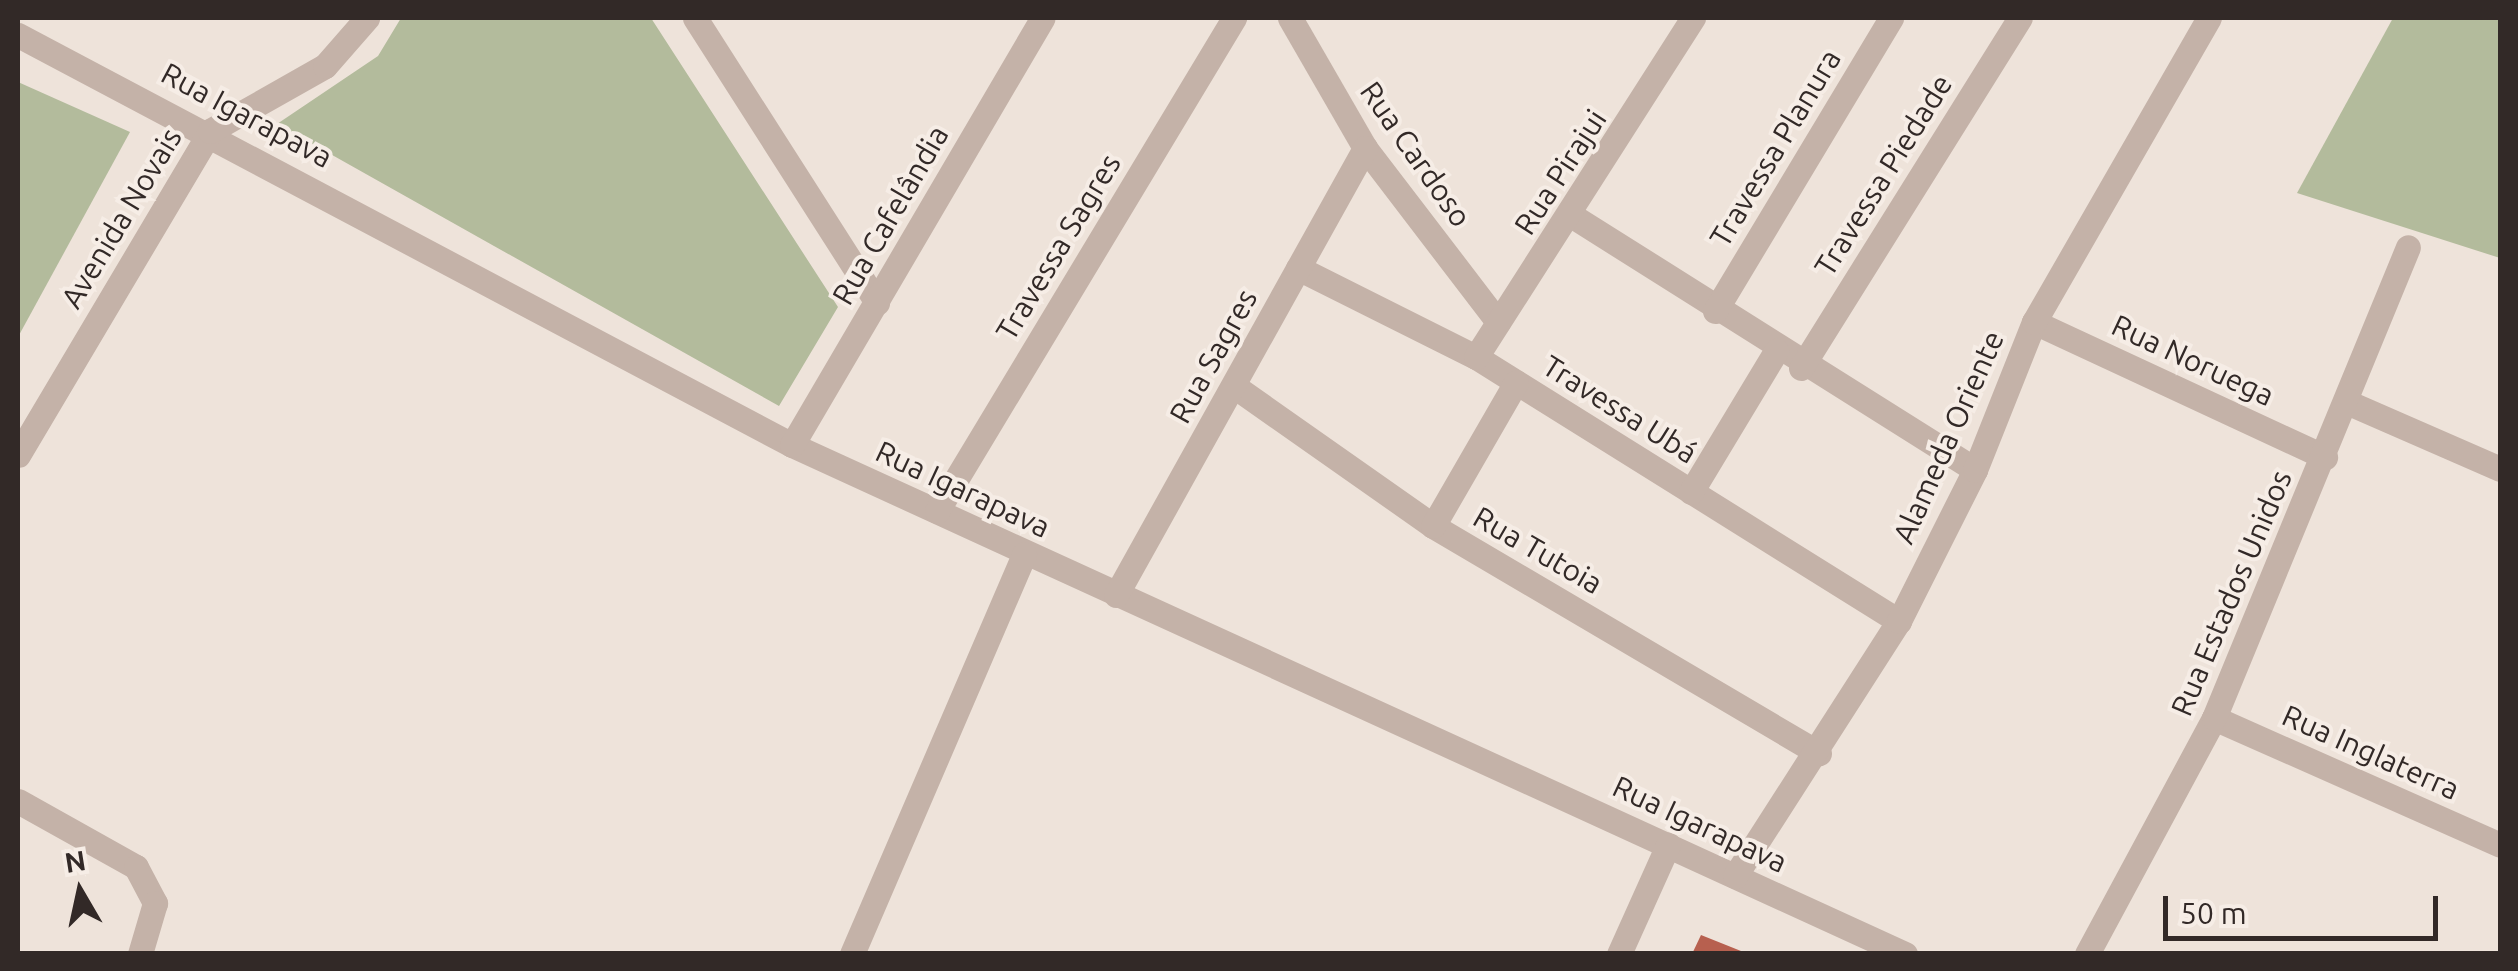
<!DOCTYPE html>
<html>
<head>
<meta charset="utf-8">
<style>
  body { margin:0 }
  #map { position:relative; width:2518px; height:971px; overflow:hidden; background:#eee3da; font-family:Ubuntu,sans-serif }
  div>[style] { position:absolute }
  .green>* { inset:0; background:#b3bb9c }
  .building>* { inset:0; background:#b7604f }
  .minor>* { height:25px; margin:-12.5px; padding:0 12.5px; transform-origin:12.5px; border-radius:12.5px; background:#c4b2a8 }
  span { translate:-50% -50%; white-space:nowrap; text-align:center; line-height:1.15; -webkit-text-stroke:8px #f6ede6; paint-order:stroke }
  .street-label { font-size:30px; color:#322927 }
  .frame { position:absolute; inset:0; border:20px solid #322927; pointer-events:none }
  .north { position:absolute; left:30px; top:841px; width:100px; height:100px; -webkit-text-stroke:8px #f6ede6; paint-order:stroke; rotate:351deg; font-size:28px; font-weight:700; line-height:40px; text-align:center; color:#322927 }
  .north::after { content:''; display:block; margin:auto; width:35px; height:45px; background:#322927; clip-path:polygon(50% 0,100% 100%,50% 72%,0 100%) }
  .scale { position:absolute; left:2163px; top:896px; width:275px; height:45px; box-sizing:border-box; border:5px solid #322927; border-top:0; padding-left:12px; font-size:30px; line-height:35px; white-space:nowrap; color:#322927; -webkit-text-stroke:8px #f6ede6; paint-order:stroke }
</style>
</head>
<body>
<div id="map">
  <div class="green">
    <div style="clip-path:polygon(401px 18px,651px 18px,838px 307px,779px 406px,277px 124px,378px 56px)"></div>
    <div style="clip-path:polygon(2393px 18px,2500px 18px,2500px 258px,2297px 193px)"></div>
    <div style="clip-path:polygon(18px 82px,130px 132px,18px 337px)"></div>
  </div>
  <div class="building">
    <div style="clip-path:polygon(1701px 935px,1746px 953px,1746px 954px,1692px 954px)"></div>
  </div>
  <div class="minor">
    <div style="left:695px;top:18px;width:338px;rotate:57.4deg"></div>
    <div style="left:1290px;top:18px;width:150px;rotate:60deg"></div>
    <div style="left:1365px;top:148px;width:219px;rotate:52.6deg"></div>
    <div style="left:18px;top:35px;width:876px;rotate:27.91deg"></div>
    <div style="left:792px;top:445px;width:1224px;rotate:24.58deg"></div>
    <div style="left:1574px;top:217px;width:474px;rotate:32.2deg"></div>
    <div style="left:1298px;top:268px;width:199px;rotate:26.6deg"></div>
    <div style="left:1476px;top:357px;width:499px;rotate:32deg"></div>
    <div style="left:1715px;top:311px;width:342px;rotate:-59deg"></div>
    <div style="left:2034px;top:322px;width:321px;rotate:24.9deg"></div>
    <div style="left:1476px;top:357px;width:403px;rotate:-57.4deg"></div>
    <div style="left:1801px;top:368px;width:413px;rotate:-58deg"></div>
    <div style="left:1234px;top:386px;width:243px;rotate:35.1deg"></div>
    <div style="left:1433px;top:526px;width:448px;rotate:30.5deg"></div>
    <div style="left:2349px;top:403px;width:165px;rotate:23.6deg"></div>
    <div style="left:792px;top:445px;width:495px;rotate:-59.6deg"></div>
    <div style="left:18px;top:455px;width:377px;rotate:-59.3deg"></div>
    <div style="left:210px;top:131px;width:132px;rotate:-29.5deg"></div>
    <div style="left:325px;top:66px;width:64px;rotate:-48.8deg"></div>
    <div style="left:1691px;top:492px;width:165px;rotate:-58.9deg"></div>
    <div style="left:937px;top:511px;width:576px;rotate:-58.93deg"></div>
    <div style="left:1433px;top:526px;width:166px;rotate:-60deg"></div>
    <div style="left:1116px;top:595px;width:512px;rotate:-60.88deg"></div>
    <div style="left:2214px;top:718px;width:313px;rotate:23.9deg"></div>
    <div style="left:18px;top:801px;width:135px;rotate:29.2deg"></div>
    <div style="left:136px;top:867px;width:41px;rotate:62.2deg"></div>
    <div style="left:155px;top:903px;width:53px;rotate:106.4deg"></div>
    <div style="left:1735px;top:876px;width:303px;rotate:-57.3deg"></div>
    <div style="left:1899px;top:621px;width:169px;rotate:-63.3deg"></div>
    <div style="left:1975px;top:470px;width:159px;rotate:-68.3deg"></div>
    <div style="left:2034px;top:322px;width:351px;rotate:-60.1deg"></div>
    <div style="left:852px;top:954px;width:435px;rotate:-66.7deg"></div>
    <div style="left:1619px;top:954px;width:120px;rotate:-65.8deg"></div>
    <div style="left:2087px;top:954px;width:268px;rotate:-61.7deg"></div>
    <div style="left:2214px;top:718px;width:509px;rotate:-67.61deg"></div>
  </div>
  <div class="street-label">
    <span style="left:247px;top:115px;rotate:28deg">Rua Igarapava</span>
    <span style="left:1775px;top:148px;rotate:-59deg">Travessa Planura</span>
    <span style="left:1416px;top:154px;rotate:55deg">Rua Cardoso</span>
    <span style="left:1560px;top:172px;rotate:-57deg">Rua Pirajui</span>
    <span style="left:1883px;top:175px;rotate:-58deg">Travessa Piedade</span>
    <span style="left:890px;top:215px;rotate:-60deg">Rua Cafelândia</span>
    <span style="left:121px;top:218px;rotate:-59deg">Avenida Novais</span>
    <span style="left:1058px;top:247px;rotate:-59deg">Travessa Sagres</span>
    <span style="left:1213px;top:356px;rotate:-61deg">Rua Sagres</span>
    <span style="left:2193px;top:360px;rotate:25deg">Rua Noruega</span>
    <span style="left:1620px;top:409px;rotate:32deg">Travessa Ubá</span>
    <span style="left:1948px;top:437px;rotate:-66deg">Alameda Oriente</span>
    <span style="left:963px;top:489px;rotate:25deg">Rua Igarapava</span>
    <span style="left:1538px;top:550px;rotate:30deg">Rua Tutoia</span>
    <span style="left:2231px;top:593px;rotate:-67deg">Rua Estados Unidos</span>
    <span style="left:2371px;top:752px;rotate:24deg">Rua Inglaterra</span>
    <span style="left:1700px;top:824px;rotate:25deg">Rua Igarapava</span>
  </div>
  <div class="frame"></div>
  <div class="north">N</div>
  <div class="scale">50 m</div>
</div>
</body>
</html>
